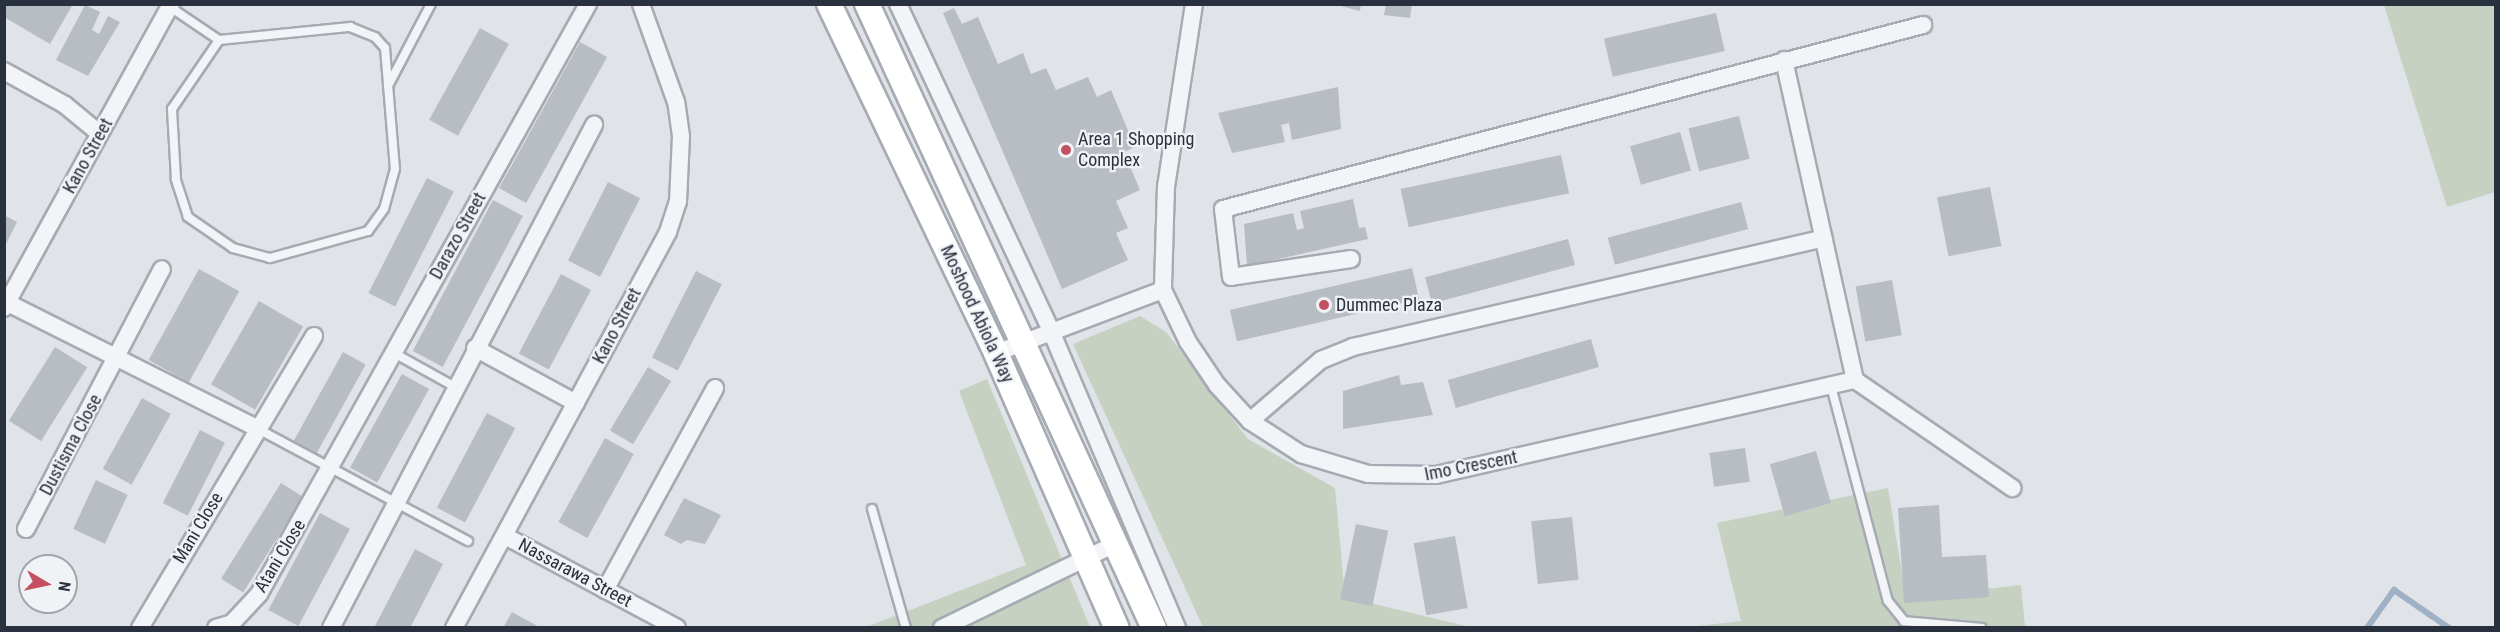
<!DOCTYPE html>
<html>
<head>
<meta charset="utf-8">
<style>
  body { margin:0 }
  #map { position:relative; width:2500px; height:632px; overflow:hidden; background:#e0e3e8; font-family:"Roboto Condensed",sans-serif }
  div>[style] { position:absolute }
  .green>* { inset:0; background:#c6d1c2 }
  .stream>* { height:6px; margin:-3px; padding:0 3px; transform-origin:3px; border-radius:3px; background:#9eb1c5 }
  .building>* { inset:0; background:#b8bdc4; transform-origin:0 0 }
  .roads { filter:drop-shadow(2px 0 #a6aab2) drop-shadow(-2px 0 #a6aab2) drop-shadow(0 2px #a6aab2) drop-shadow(0 -2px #a6aab2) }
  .lane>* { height:8px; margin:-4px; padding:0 4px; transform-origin:4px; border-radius:4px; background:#f3f4f7 }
  .street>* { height:16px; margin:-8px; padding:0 8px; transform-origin:8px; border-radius:8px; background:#f3f4f7 }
  .secondary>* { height:24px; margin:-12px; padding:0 12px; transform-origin:12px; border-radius:12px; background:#fff }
  .dots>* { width:16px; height:16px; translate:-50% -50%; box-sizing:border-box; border:3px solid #f0f2f6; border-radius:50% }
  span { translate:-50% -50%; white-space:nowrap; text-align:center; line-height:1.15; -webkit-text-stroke:4.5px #f0f2f6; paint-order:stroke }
  .poi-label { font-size:18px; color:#2a313e }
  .left { translate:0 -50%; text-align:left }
  .street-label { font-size:18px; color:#2a313e }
  .frame { position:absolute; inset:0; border:6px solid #2a313e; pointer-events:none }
  .north { position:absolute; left:18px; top:554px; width:60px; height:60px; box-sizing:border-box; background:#f0f2f6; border:2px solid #a1a5ac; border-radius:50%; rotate:99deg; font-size:16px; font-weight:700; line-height:24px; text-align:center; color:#2a313e }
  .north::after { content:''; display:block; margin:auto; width:21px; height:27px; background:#c34f61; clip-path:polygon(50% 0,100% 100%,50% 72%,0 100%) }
</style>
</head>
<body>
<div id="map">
  <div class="green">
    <div style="clip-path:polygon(2384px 5px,2495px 5px,2495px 192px,2447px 207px)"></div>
    <div style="clip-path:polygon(1140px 316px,1166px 332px,1248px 439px,1335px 488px,1345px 597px,1470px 627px,1203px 627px,1073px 344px)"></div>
    <div style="clip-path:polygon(987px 379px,1090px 627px,864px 628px,1026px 565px,959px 391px)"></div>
    <div style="clip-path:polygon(1888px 488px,1906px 598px,2021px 585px,2025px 627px,1680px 628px,1741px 621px,1717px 523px)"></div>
  </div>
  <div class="stream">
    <div style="left:2367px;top:628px;width:47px;rotate:-54.6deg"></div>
    <div style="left:2394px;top:590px;width:67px;rotate:34.6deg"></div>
  </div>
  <div class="building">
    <div style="clip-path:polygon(4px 4px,73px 4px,50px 44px,4px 17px)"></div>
    <div style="clip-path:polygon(1333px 4px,1361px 4px,1360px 11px)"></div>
    <div style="clip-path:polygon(1386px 4px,1412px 4px,1410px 18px,1384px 15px)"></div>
    <div style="clip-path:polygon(85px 5px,100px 12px,92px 30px,99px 34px,108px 16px,120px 22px,88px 76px,56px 60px)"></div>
    <div style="clip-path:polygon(954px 8px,962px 24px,978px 17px,998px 64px,1023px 53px,1031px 74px,1046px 68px,1056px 90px,1088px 77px,1097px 97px,1111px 90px,1135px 147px,1124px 152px,1140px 190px,1116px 201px,1128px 228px,1116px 233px,1128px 260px,1062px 289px,943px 13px)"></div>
    <div style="left:1716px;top:13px;width:39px;height:115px;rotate:77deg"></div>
    <div style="left:480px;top:28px;width:33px;height:105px;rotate:29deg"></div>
    <div style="left:580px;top:42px;width:31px;height:167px;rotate:29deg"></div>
    <div style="clip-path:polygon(1338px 87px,1341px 129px,1292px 140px,1289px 123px,1281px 125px,1285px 142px,1232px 153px,1218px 113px)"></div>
    <div style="left:1739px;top:116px;width:44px;height:52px;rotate:76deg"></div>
    <div style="left:1680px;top:132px;width:40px;height:52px;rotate:74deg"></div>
    <div style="left:1561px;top:155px;width:39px;height:164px;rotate:78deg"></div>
    <div style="left:427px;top:178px;width:30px;height:129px;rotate:27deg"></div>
    <div style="left:608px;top:182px;width:36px;height:88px;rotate:27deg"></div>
    <div style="left:1990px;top:187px;width:60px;height:54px;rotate:79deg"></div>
    <div style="clip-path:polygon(1353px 199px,1359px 228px,1365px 227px,1368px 239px,1247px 266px,1244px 224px,1293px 213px,1297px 230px,1304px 228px,1300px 211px)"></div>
    <div style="left:493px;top:200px;width:34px;height:171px;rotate:28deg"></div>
    <div style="left:1741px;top:202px;width:28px;height:138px;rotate:75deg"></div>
    <div style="clip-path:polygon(4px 215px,17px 222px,4px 248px)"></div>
    <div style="left:1568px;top:239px;width:27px;height:148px;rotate:75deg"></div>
    <div style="left:1412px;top:268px;width:32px;height:187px;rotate:77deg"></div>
    <div style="left:199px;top:269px;width:46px;height:104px;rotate:29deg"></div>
    <div style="left:696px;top:271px;width:29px;height:97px;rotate:27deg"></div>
    <div style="left:561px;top:274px;width:34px;height:90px;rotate:28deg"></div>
    <div style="left:1892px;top:280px;width:56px;height:37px;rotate:80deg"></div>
    <div style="left:259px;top:301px;width:51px;height:96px;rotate:30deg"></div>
    <div style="left:1591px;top:339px;width:29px;height:149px;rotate:74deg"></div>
    <div style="left:55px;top:347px;width:38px;height:87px;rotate:32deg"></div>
    <div style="left:343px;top:352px;width:26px;height:103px;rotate:29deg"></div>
    <div style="left:648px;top:367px;width:27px;height:74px;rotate:31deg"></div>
    <div style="left:402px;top:374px;width:31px;height:107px;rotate:29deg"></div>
    <div style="clip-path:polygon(1399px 375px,1401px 385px,1423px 382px,1433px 415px,1343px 429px,1343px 391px)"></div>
    <div style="left:142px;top:398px;width:33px;height:81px;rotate:29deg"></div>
    <div style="left:487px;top:413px;width:32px;height:107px;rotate:28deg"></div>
    <div style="left:200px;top:430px;width:28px;height:82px;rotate:27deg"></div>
    <div style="left:605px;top:438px;width:33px;height:96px;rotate:29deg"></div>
    <div style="left:1745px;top:448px;width:34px;height:36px;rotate:82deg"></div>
    <div style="left:1816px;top:451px;width:54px;height:48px;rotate:74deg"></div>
    <div style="left:96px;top:480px;width:35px;height:54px;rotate:25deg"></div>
    <div style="left:281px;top:483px;width:26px;height:113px;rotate:32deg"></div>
    <div style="clip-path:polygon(684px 498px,721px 515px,705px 544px,687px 540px,681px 544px,664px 535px)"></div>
    <div style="clip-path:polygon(1939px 505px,1942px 557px,1986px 555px,1989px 597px,1904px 603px,1898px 508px)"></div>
    <div style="left:320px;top:513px;width:34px;height:110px;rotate:28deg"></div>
    <div style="left:1572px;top:517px;width:63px;height:41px;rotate:84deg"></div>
    <div style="left:1356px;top:524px;width:33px;height:77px;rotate:12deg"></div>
    <div style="left:1455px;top:536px;width:73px;height:42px;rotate:80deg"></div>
    <div style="clip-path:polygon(415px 549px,443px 564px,410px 628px,374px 628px)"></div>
    <div style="clip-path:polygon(512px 612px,541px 628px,503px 628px)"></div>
  </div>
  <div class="roads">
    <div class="lane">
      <div style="left:170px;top:7px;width:59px;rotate:34deg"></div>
      <div style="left:219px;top:40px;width:132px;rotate:-5.7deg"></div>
      <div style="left:350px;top:27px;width:27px;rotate:22deg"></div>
      <div style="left:375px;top:37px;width:15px;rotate:48deg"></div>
      <div style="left:385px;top:48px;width:121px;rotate:85.3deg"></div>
      <div style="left:395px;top:169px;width:41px;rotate:105.4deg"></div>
      <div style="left:384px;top:209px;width:27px;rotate:126deg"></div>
      <div style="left:368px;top:231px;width:102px;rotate:164.6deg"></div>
      <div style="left:270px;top:258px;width:38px;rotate:-165deg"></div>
      <div style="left:233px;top:248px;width:55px;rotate:-145.4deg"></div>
      <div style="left:188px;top:217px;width:40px;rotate:-108deg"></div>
      <div style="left:176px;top:179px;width:70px;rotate:-93.3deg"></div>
      <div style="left:172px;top:109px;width:83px;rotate:-55.7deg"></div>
      <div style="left:388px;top:86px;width:93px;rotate:-62.3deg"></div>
      <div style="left:394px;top:353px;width:70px;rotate:29.1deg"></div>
      <div style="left:1831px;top:386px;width:222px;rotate:75.2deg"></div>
      <div style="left:1888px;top:601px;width:26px;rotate:51deg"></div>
      <div style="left:1904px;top:621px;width:78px;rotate:5.1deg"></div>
      <div style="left:258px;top:429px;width:238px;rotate:28.1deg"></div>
      <div style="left:872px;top:509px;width:124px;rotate:74.1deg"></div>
    </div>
    <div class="street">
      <div style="left:898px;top:4px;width:361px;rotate:64.9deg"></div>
      <div style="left:1051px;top:331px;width:323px;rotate:67deg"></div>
      <div style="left:1194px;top:4px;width:184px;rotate:98.7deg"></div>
      <div style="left:1166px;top:186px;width:104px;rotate:91.7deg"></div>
      <div style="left:1163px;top:290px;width:58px;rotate:64.3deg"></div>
      <div style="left:1188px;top:342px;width:52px;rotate:56deg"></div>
      <div style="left:1217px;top:385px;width:49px;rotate:47.5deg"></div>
      <div style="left:1250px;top:421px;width:61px;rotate:32.9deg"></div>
      <div style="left:1301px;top:454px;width:70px;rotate:16.6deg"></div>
      <div style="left:1368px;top:474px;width:68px;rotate:0.8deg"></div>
      <div style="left:1436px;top:475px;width:430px;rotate:-12.8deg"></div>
      <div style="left:1784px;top:60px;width:328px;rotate:77.5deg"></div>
      <div style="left:1855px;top:380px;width:191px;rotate:34.5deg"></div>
      <div style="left:4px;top:71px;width:70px;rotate:29.1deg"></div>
      <div style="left:65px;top:105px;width:45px;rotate:39.6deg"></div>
      <div style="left:1351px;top:259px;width:121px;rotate:171.5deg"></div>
      <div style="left:1231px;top:277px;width:68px;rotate:-96.7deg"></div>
      <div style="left:1223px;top:209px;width:724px;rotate:-14.73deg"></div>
      <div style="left:4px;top:301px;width:284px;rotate:26.7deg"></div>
      <div style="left:4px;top:308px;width:347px;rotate:-61.2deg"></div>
      <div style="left:475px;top:348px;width:115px;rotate:28.6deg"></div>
      <div style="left:996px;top:353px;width:178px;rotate:-20.7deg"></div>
      <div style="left:1250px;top:421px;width:94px;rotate:-40.7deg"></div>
      <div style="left:1321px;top:360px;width:35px;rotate:-22deg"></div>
      <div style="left:1353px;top:347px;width:483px;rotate:-13deg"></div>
      <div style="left:26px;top:529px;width:293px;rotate:-62.4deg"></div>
      <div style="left:505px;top:536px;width:195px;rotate:28.1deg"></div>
      <div style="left:605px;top:590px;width:230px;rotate:-61.4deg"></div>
      <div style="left:140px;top:628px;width:340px;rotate:-59.2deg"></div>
      <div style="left:216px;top:628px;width:17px;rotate:-17deg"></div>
      <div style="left:232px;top:623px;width:40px;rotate:-47deg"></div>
      <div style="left:259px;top:594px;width:676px;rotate:-60.85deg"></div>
      <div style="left:331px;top:628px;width:568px;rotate:-62.4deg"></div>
      <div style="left:454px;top:628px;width:450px;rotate:-61.6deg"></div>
      <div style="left:668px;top:232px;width:32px;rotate:-72deg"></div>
      <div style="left:678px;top:202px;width:66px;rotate:-87.4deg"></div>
      <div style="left:681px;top:136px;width:34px;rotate:-98deg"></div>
      <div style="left:676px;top:102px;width:104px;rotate:-109.7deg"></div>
      <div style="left:942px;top:628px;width:195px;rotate:-25.9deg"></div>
    </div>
    <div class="secondary">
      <div style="left:829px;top:4px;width:387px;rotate:64.4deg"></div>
      <div style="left:996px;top:353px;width:300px;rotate:66.3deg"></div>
      <div style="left:867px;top:4px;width:687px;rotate:65.3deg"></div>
    </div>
  </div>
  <div class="dots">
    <div style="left:1066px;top:150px;background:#c34f61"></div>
    <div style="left:1324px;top:305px;background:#c34f61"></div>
  </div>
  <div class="poi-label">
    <span class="left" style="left:1078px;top:150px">Area 1 Shopping<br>Complex</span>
    <span class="left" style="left:1336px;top:305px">Dummec Plaza</span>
  </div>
  <div class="street-label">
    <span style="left:88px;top:156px;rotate:-61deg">Kano Street</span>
    <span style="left:458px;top:236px;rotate:-61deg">Darazo Street</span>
    <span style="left:977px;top:314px;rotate:65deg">Moshood Abiola Way</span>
    <span style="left:617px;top:326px;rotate:-62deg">Kano Street</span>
    <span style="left:71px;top:445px;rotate:-62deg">Dustisma Close</span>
    <span style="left:1471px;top:466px;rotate:-11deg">Imo Crescent</span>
    <span style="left:198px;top:528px;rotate:-59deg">Mani Close</span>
    <span style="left:280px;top:556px;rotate:-59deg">Atani Close</span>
    <span style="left:575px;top:573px;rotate:28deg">Nassarawa Street</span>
  </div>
  <div class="frame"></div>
  <div class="north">N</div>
</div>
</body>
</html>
